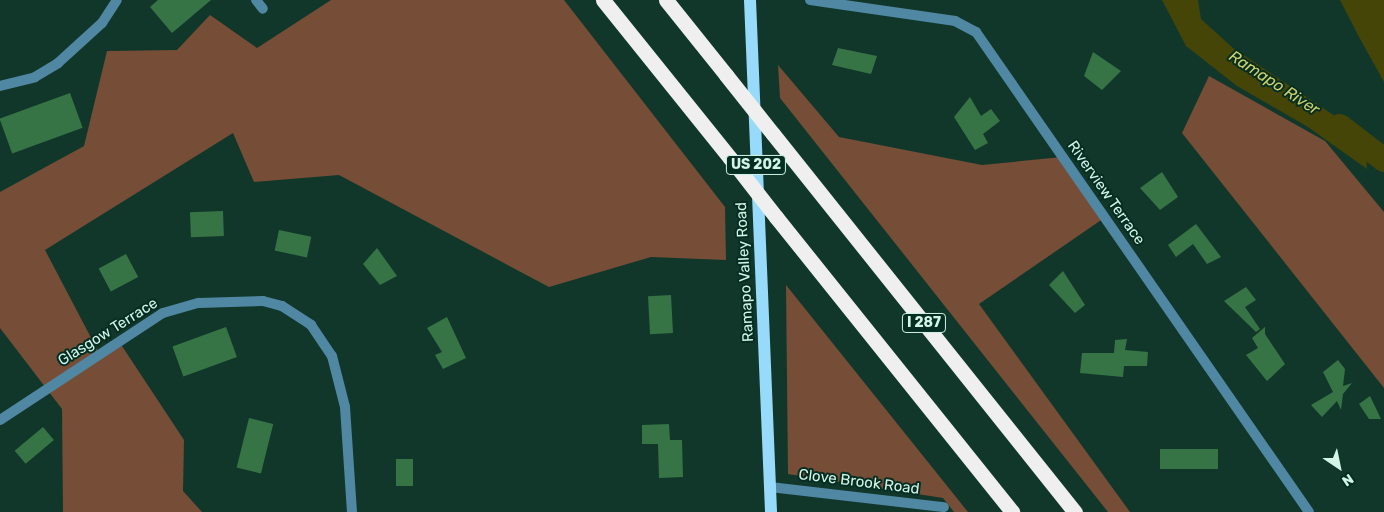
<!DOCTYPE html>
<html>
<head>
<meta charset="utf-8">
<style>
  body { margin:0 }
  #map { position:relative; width:1384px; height:512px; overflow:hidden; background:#11372b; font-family:Rubik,sans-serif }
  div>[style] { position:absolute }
  .green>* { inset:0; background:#764d36 }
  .water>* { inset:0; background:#444507 }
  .river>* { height:24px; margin:-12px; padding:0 12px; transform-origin:12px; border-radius:12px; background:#444507 }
  .building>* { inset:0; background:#367446; transform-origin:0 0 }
  .street>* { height:10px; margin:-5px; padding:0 5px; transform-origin:5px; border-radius:5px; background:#5087a2 }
  .primary>* { height:12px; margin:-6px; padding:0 6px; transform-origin:6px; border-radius:6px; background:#98dafa }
  .highway>* { height:15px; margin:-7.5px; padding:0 7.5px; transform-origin:7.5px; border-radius:7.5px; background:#efefef }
  .highway-bridge>* { height:15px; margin:-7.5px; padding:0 7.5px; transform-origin:7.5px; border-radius:7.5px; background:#efefef }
  span { translate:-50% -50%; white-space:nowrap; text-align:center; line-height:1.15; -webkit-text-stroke:4px #052d22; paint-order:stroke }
  .shield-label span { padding:1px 4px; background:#052d22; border:1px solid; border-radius:4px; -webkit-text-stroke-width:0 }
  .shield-label { font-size:14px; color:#d3f5e8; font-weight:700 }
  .street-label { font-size:15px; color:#d3f5e8 }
  .water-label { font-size:16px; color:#cdcf68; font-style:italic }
  .north { position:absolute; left:1314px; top:442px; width:50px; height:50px; -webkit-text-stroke:4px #052d22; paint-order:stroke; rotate:146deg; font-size:14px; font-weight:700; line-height:20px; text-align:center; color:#d3f5e8 }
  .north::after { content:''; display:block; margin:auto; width:18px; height:22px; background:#d3f5e8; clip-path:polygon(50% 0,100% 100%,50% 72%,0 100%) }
</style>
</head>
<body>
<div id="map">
  <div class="green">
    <div style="clip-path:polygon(331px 0,564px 0,725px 207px,726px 260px,651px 257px,549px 287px,339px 175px,254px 182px,233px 133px,45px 250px,98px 351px,118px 340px,184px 440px,183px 491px,202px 512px,63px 512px,62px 409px,0 328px,0 192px,84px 146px,107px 51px,177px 50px,210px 15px,257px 48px)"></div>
    <div style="clip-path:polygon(778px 65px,839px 137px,982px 165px,1062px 157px,1107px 216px,979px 304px,1130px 512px,1108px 512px,780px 98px)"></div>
    <div style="clip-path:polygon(1209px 76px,1325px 141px,1384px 212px,1384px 388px,1182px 133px)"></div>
    <div style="clip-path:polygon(786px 285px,968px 512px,954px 512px,943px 498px,788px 474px)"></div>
  </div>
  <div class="water">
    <div style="clip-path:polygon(1162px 0,1198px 0,1201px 19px,1233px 48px,1365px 136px,1367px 169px,1308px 127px,1237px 86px,1186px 46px)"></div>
    <div style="clip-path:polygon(1340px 0,1384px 0,1384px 82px,1359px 37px)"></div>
  </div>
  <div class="river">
    <div style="left:1340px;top:126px;width:56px;rotate:37.7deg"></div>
  </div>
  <div class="building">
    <div style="clip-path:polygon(158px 0,211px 0,172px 33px,150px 7px)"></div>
    <div style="clip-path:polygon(838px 48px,877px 56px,871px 74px,832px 65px)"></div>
    <div style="clip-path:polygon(1093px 52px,1121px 71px,1102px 90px,1084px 76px)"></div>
    <div style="left:70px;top:93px;width:37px;height:75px;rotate:70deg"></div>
    <div style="clip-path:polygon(970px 97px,981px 116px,991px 109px,1000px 121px,983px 134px,988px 143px,975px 150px,954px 117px)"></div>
    <div style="clip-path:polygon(1162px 172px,1178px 197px,1160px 210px,1140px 188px)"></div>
    <div style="left:223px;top:211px;width:25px;height:33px;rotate:88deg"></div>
    <div style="clip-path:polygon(1196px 224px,1221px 257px,1207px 264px,1193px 244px,1176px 257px,1168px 245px)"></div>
    <div style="left:279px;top:230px;width:33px;height:21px;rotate:12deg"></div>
    <div style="clip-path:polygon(377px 248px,397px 276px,380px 285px,363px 264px)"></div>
    <div style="left:126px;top:254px;width:26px;height:31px;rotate:62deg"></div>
    <div style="clip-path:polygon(1063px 271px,1085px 305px,1075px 313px,1049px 285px)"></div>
    <div style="clip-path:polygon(1246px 287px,1256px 300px,1245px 307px,1260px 329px,1256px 332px,1224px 301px)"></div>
    <div style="left:671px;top:295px;width:38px;height:23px;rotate:87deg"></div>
    <div style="clip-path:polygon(447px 317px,466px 358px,443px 369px,435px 355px,442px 352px,427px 328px)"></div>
    <div style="left:226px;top:327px;width:32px;height:57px;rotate:70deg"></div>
    <div style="clip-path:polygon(1265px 327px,1265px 334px,1285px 364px,1267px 381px,1246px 355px,1258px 348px,1252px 338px)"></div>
    <div style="clip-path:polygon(1127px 339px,1125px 350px,1148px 352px,1147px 366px,1124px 366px,1123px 377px,1080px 373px,1082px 353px,1114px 353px,1115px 340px)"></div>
    <div style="clip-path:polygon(1338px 360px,1345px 369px,1343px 386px,1352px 383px,1343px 394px,1341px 410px,1337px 401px,1322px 417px,1311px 405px,1333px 392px,1323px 372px)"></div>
    <div style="clip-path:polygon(1370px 396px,1381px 419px,1369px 419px,1359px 404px)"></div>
    <div style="left:249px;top:418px;width:25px;height:51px;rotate:14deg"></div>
    <div style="clip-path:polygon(669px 424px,670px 440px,682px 440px,683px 477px,659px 478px,658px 444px,642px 444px,642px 425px)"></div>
    <div style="left:43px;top:427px;width:17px;height:37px;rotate:50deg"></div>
    <div style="left:1218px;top:449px;width:20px;height:58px;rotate:90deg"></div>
    <div style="left:396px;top:459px;width:17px;height:27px"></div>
  </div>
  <div class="street">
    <div style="left:256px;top:0;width:11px;rotate:52deg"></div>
    <div style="left:810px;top:0;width:147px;rotate:8.2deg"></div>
    <div style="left:955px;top:21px;width:24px;rotate:28deg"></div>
    <div style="left:976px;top:32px;width:584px;rotate:55.25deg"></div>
    <div style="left:0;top:86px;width:36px;rotate:-14deg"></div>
    <div style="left:35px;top:77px;width:27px;rotate:-31deg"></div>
    <div style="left:58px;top:63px;width:59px;rotate:-42.3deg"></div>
    <div style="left:102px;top:23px;width:27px;rotate:-57deg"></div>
    <div style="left:0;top:420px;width:195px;rotate:-33.3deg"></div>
    <div style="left:163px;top:313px;width:37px;rotate:-16deg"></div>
    <div style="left:199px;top:303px;width:64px;rotate:-1.8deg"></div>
    <div style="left:263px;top:301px;width:20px;rotate:15deg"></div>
    <div style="left:282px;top:306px;width:35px;rotate:33deg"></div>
    <div style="left:311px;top:325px;width:37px;rotate:56deg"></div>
    <div style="left:332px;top:356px;width:53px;rotate:75.7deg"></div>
    <div style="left:345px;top:407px;width:105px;rotate:86.2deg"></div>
    <div style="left:770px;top:487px;width:175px;rotate:6.6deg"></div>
  </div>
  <div class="primary">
    <div style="left:750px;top:0;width:512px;rotate:87.65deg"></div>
  </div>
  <div class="highway">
    <div style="left:603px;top:0;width:203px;rotate:51.2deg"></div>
    <div style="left:666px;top:0;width:96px;rotate:51.3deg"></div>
    <div style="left:773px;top:134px;width:484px;rotate:51.4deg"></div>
    <div style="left:776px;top:217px;width:378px;rotate:51.3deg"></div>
  </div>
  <div class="highway-bridge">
    <div style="left:726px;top:75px;width:75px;rotate:51.5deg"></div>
    <div style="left:730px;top:158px;width:75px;rotate:52.1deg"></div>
  </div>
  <div class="shield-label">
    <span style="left:756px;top:165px">US 202</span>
    <span style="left:924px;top:323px">I 287</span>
  </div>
  <div class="street-label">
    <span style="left:1106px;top:193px;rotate:55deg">Riverview Terrace</span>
    <span style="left:745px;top:272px;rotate:-93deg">Ramapo Valley Road</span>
    <span style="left:108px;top:332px;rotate:-32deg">Glasgow Terrace</span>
    <span style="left:859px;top:482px;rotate:7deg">Clove Brook Road</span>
  </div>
  <div class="water-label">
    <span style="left:1274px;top:83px;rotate:33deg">Ramapo River</span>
  </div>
  <div class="north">N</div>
</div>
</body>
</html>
